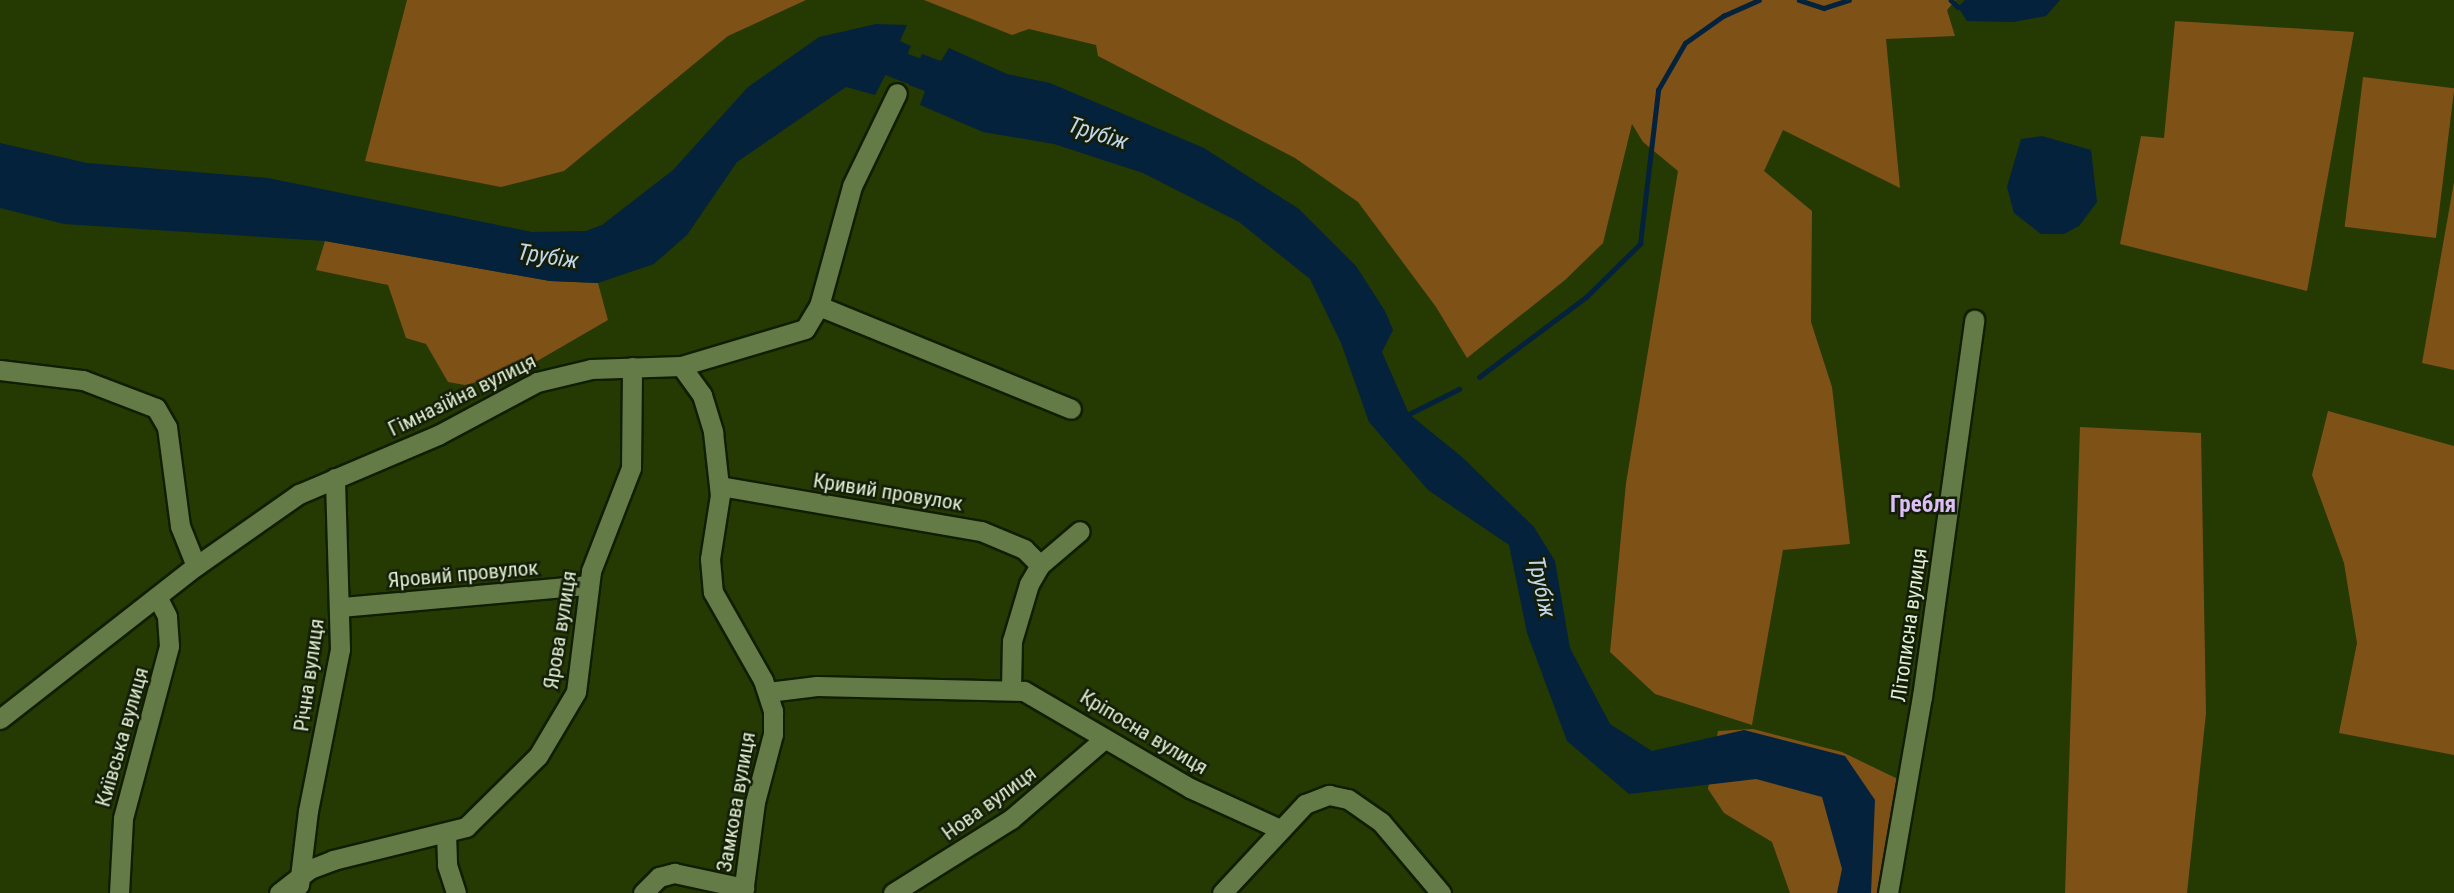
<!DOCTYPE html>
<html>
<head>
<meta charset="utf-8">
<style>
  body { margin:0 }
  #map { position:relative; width:2454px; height:893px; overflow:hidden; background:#253902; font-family:"Roboto Condensed",sans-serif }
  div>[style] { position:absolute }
  .green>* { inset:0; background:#7e5117; transform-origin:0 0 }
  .water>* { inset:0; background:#04223b }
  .stream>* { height:4.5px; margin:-2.25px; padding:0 2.25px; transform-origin:2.25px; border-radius:2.25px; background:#04223b }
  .river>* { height:28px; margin:-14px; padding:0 14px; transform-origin:14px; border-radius:14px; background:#04223b }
  .roads { filter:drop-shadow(2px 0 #101e00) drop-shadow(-2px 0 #101e00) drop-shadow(0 2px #101e00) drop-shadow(0 -2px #101e00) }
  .minor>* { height:19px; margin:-9.5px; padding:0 9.5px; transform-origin:9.5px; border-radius:9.5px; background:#647b47 }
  span { translate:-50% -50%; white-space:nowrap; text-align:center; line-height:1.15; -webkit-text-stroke:5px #141d08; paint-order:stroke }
  .street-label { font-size:21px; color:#dfedd0 }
  .water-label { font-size:23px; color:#c2d6eb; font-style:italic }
  .neighbourhood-label { font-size:23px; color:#dcbff6; font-weight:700 }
</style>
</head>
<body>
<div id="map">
  <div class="green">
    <div style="clip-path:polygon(407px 0,806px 0,728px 36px,564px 171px,501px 187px,365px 161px)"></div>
    <div style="clip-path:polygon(924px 0,1956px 0,1947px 10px,1955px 36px,1886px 39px,1900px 188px,1783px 130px,1764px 171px,1812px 211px,1811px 322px,1832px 387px,1850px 544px,1783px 550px,1752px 725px,1655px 694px,1610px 652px,1626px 483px,1678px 171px,1643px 142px,1632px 124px,1603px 243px,1565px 280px,1467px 358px,1436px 307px,1358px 202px,1295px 158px,1098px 56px,1096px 45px,1029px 29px,1012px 35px)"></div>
    <div style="clip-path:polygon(2175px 21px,2354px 32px,2307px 291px,2120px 244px,2141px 136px,2164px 138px)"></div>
    <div style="left:2363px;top:77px;width:92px;height:151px;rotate:7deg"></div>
    <div style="clip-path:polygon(2454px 182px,2454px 370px,2422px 363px)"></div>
    <div style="clip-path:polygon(325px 241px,550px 281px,598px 283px,608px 320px,520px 371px,465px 385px,448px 382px,426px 344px,406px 338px,388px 285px,316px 270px)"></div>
    <div style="clip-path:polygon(2328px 411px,2454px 446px,2454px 755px,2339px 733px,2357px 643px,2344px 563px,2312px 475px)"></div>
    <div style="clip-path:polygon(2080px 427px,2201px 433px,2206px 713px,2187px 893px,2065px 893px)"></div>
    <div style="clip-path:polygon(1753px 729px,1842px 752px,1904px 782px,1883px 893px,1790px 893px,1772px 842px,1724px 813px,1708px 789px,1718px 731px)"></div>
  </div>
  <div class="water">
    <div style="clip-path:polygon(1965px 0,2060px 0,2046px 16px,2013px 22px,1967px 21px,1958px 7px)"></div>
    <div style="clip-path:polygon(876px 24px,907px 25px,900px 41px,911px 46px,896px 79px,886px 74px,875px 95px,846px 87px,737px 162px,687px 235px,654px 264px,598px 283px,550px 281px,325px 241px,64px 224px,0 208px,0 143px,87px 163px,268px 178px,532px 232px,586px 231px,602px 225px,673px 170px,748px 87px,819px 37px)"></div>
    <div style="clip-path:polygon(949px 48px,1007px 74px,1050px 83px,1204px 148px,1299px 209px,1356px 266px,1385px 311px,1393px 330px,1382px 352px,1409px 414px,1462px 457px,1534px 527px,1555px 561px,1570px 648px,1610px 724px,1652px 751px,1744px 730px,1845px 756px,1875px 800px,1871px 893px,1837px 893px,1842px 869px,1822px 797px,1756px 779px,1629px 794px,1567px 741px,1527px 633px,1509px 545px,1428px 490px,1369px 422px,1341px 343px,1310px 279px,1239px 222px,1143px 173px,1054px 144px,983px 132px,920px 105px,925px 91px,909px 85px,922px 54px,941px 61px)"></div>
    <div style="clip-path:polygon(2042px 136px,2091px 150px,2097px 202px,2079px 226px,2064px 234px,2041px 234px,2014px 213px,2007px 187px,2021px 139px)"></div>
  </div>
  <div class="stream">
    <div style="left:1799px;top:0;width:26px;rotate:18deg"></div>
    <div style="left:1824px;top:8px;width:26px;rotate:-18deg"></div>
    <div style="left:1951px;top:0;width:10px;rotate:45deg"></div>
    <div style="left:1479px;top:377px;width:134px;rotate:-36.8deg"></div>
    <div style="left:1586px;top:297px;width:76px;rotate:-44.5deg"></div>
    <div style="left:1640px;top:244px;width:155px;rotate:-83.3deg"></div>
    <div style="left:1658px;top:90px;width:54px;rotate:-60.1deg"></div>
    <div style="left:1685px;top:43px;width:47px;rotate:-35.4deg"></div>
    <div style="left:1723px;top:16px;width:39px;rotate:-24deg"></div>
    <div style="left:1409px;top:414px;width:56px;rotate:-26.6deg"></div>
  </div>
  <div class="river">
    <div style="left:867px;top:53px;width:89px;rotate:21.1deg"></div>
  </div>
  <div class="roads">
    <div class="minor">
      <div style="left:819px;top:306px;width:272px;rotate:22.2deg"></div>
      <div style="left:681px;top:366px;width:36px;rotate:54deg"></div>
      <div style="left:702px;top:395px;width:39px;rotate:73deg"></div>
      <div style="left:713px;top:432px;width:63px;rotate:83.7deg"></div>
      <div style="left:720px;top:495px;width:65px;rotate:98.9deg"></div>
      <div style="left:710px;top:559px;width:33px;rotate:85deg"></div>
      <div style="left:713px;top:592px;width:101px;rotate:60.4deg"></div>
      <div style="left:763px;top:680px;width:33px;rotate:72deg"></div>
      <div style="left:773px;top:711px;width:23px;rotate:90deg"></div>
      <div style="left:773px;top:734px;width:70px;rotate:104.8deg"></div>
      <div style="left:755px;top:802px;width:92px;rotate:97.5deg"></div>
      <div style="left:0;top:370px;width:84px;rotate:6.9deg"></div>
      <div style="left:83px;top:380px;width:78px;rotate:21deg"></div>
      <div style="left:156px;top:408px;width:22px;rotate:60deg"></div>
      <div style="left:167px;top:427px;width:100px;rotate:82.5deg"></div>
      <div style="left:180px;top:526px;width:43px;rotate:68.2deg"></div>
      <div style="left:720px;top:486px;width:265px;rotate:9.8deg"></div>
      <div style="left:981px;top:531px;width:47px;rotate:22.7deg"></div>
      <div style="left:1024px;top:549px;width:23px;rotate:45deg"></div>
      <div style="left:341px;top:607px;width:248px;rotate:-5.1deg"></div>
      <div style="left:1011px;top:688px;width:47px;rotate:-88.8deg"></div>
      <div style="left:1012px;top:641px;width:59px;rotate:-73.4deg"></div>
      <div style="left:1029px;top:584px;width:22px;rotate:-60deg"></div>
      <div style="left:1040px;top:565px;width:52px;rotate:-40.4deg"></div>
      <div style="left:768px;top:692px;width:49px;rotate:-7deg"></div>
      <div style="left:817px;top:686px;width:207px;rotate:1.4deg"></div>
      <div style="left:1024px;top:691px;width:192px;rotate:30.3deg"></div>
      <div style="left:1190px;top:788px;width:99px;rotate:24.5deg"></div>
      <div style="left:0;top:719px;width:249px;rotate:-38deg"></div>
      <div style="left:196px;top:566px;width:126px;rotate:-35deg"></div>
      <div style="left:299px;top:494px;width:151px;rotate:-23deg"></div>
      <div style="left:438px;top:435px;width:112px;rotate:-28.2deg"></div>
      <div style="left:537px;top:382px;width:56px;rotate:-13.5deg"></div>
      <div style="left:591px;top:369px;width:90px;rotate:-1.9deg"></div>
      <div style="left:681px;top:366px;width:129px;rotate:-16.6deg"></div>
      <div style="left:805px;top:329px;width:27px;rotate:-59deg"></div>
      <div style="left:819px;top:306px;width:124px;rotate:-74.6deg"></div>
      <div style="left:852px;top:186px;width:103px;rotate:-64.2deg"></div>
      <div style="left:446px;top:833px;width:32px;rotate:88deg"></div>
      <div style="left:447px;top:865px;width:29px;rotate:72deg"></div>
      <div style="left:299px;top:885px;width:75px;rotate:-83.1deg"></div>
      <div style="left:308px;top:811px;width:165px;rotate:-78.8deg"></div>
      <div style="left:340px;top:649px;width:171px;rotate:-91.7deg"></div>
      <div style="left:119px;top:893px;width:75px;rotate:-86.9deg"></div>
      <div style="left:123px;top:818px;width:178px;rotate:-75deg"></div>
      <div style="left:169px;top:646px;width:30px;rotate:-94deg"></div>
      <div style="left:167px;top:616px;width:22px;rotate:-117deg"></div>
      <div style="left:279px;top:893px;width:39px;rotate:-38deg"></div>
      <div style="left:310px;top:869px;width:25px;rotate:-21deg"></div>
      <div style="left:333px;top:860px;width:137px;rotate:-13.9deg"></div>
      <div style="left:466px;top:827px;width:101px;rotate:-44.6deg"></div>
      <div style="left:538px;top:756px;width:74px;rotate:-59.3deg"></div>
      <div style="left:576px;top:692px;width:122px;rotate:-82.9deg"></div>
      <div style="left:591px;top:571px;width:110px;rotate:-68.8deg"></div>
      <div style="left:631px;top:468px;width:101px;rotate:-89.4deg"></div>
      <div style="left:643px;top:893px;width:23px;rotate:-45deg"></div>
      <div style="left:659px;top:877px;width:16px;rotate:-15deg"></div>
      <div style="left:674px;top:873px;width:72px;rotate:12.1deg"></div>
      <div style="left:893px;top:893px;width:139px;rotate:-32.1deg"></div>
      <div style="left:1011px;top:819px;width:123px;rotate:-40.7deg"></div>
      <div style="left:1222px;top:893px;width:122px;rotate:-47deg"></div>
      <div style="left:1305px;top:804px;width:26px;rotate:-21deg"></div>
      <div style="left:1329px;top:795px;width:19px;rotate:12deg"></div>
      <div style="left:1348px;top:799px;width:40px;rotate:34.9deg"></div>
      <div style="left:1381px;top:822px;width:93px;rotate:49.8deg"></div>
      <div style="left:1888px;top:893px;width:199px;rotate:-80.2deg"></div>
      <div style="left:1922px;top:697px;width:381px;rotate:-82.1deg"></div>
    </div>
  </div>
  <div class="street-label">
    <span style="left:462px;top:395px;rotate:-26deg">Гімназійна вулиця</span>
    <span style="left:888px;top:492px;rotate:9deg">Кривий провулок</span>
    <span style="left:463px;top:574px;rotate:-5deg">Яровий провулок</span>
    <span style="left:1909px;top:625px;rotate:-82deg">Літописна вулиця</span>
    <span style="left:560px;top:630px;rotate:-81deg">Ярова вулиця</span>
    <span style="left:309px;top:675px;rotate:-82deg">Річна вулиця</span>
    <span style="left:1144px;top:732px;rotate:31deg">Кріпосна вулиця</span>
    <span style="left:122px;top:737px;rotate:-74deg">Київська вулиця</span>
    <span style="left:736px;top:802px;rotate:-80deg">Замкова вулиця</span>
    <span style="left:989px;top:803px;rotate:-36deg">Нова вулиця</span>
  </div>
  <div class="water-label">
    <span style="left:1098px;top:134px;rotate:18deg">Трубіж</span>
    <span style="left:548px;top:257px;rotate:9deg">Трубіж</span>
    <span style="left:1541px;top:587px;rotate:78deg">Трубіж</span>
  </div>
  <div class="neighbourhood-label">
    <span style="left:1923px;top:505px">Гребля</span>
  </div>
</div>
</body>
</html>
